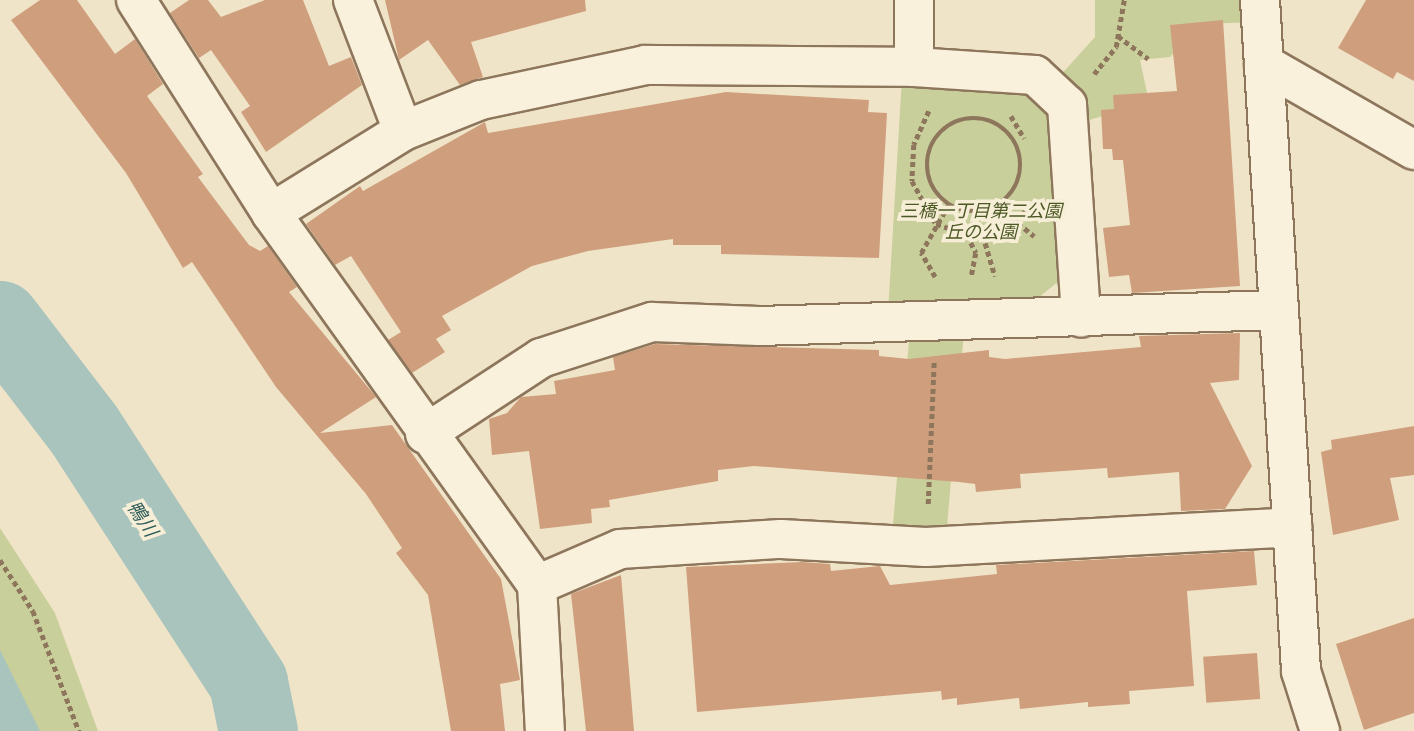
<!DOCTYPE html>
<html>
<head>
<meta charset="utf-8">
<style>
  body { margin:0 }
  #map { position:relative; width:1414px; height:731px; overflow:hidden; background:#f0e4c8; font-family:Lora,"Noto Sans JP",serif }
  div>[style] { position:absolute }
  .green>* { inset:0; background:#c9cf9b; transform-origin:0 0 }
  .water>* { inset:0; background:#a9c4bc }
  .river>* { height:79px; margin:-39.5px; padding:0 39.5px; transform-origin:39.5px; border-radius:39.5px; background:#a9c4bc }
  .building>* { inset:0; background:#cf9f7d; transform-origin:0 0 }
  .path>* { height:4.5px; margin-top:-2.25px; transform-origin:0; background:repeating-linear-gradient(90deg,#8d765c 0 5px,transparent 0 8.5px) }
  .path>.ring { margin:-2.25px; padding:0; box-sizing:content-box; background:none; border:4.5px solid #8d765c; border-radius:50% }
  .roads { filter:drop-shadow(2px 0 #8d765c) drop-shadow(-2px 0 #8d765c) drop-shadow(0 2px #8d765c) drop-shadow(0 -2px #8d765c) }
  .minor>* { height:38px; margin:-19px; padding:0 19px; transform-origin:19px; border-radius:19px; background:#faf1dc }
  span { translate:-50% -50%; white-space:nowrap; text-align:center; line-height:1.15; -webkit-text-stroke:7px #f7eed8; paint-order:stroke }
  .park-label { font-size:18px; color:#4d5a26; font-style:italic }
  .water-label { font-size:19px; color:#2f5d5a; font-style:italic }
</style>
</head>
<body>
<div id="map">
  <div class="green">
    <div style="clip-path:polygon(1095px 0,1257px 0,1259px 22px,1200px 24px,1170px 57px,1140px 60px,1149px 102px,1086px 121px,1057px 79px,1095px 37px)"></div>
    <div style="clip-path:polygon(902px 77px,1017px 83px,1046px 107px,1059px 131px,1070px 247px,1059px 281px,1022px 311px,888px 313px)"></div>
    <div style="left:964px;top:332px;width:207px;height:54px;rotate:95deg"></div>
    <div style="clip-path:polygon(0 528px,55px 613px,98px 731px,0 731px)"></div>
  </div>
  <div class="water">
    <div style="clip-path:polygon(0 650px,40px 731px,0 731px)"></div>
  </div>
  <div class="river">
    <div style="left:0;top:320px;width:136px;rotate:52.5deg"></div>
    <div style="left:83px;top:428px;width:303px;rotate:57deg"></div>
    <div style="left:248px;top:682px;width:50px;rotate:78.5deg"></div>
  </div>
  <div class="building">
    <div style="clip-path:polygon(40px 0,77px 0,115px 54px,135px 39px,163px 84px,147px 96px,203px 174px,198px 177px,249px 245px,260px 251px,268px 246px,297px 287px,289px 292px,376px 397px,320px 433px,392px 425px,501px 579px,520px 680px,500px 684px,505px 731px,451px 731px,428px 595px,396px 553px,402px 548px,366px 494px,276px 387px,192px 262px,183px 268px,126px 173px,11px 20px)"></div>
    <div style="clip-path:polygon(189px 0,208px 0,221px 17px,265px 0,303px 0,329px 66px,351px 57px,362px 85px,266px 152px,241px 112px,250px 106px,211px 50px,199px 58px,170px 13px)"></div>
    <div style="clip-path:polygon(385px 0,585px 0,586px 11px,471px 42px,483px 77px,460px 85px,428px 40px,399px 60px)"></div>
    <div style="clip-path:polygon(1366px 0,1414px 0,1414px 81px,1397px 72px,1393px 79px,1338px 48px)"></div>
    <div style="clip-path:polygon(1223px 20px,1240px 286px,1132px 293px,1129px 275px,1109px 277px,1103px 228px,1130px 225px,1123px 160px,1113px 160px,1112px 149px,1103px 149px,1101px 110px,1114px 109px,1113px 95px,1177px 91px,1170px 25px)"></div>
    <div style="clip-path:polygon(726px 92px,869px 100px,868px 112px,887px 113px,879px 258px,721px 254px,721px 245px,673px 245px,673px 239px,588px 251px,532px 266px,442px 316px,451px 330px,436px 339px,445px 352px,412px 373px,388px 340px,401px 332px,351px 256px,335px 265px,306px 224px,360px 186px,363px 191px,485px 122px,488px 133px)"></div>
    <div style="clip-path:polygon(1240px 333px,1239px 380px,1210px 383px,1252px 466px,1225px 509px,1181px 511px,1179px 472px,1108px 478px,1107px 468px,1020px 474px,1021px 488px,976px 492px,975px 484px,959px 482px,754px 466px,718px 470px,718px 481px,609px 500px,610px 507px,591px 509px,592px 523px,540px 529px,529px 451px,492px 455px,489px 419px,507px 413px,521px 397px,556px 394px,554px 381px,615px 370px,613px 357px,655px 344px,879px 350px,879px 356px,909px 359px,989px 350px,989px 357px,1005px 359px,1141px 347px,1139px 336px)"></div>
    <div style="clip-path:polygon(1414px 426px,1414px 475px,1390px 478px,1399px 520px,1333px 535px,1321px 452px,1332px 449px,1331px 440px)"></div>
    <div style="clip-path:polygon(1254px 551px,1257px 585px,1187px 591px,1194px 686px,1129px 691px,1130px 704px,1088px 707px,1088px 702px,1020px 709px,1019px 698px,957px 705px,957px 698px,942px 700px,941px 691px,697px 712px,686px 567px,802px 562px,830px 564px,831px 571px,880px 566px,890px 585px,997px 574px,996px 565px)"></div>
    <div style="clip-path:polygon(621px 575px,634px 731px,586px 731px,571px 594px)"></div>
    <div style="clip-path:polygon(1414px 618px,1414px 713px,1364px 730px,1336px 644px)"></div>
    <div style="left:1257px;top:653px;width:46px;height:54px;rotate:86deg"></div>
  </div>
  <div class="path">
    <div style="left:1118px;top:36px;width:38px;rotate:37deg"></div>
    <div style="left:1094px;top:74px;width:35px;rotate:-51deg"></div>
    <div style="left:1116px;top:47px;width:48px;rotate:-80.3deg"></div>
    <div style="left:929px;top:111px;width:37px;rotate:114deg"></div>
    <div style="left:914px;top:145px;width:36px;rotate:93deg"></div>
    <div style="left:912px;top:181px;width:49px;rotate:60.8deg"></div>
    <div style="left:936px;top:224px;width:32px;rotate:18deg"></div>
    <div style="left:966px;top:234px;width:37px;rotate:-5deg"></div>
    <div style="left:1003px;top:231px;width:38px;rotate:-42deg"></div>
    <div style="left:1011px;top:116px;width:26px;rotate:59deg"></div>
    <div class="ring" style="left:927px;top:118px;width:89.5px;height:89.5px"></div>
    <div style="left:1018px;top:223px;width:21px;rotate:39deg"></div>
    <div style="left:967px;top:235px;width:20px;rotate:63deg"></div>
    <div style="left:976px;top:253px;width:25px;rotate:101deg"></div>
    <div style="left:983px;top:235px;width:43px;rotate:73.7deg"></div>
    <div style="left:935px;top:277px;width:28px;rotate:-120deg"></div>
    <div style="left:921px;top:253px;width:56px;rotate:-60.3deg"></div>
    <div style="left:928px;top:504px;width:142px;rotate:-87.6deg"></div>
    <div style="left:0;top:560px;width:61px;rotate:57.1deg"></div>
    <div style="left:33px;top:611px;width:129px;rotate:69deg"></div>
  </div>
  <div class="roads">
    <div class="minor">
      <div style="left:136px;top:0;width:252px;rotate:57.6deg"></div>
      <div style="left:271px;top:213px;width:457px;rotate:54.4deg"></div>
      <div style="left:537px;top:585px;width:146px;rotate:86.9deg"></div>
      <div style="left:353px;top:0;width:140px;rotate:69.1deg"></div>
      <div style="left:1260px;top:0;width:672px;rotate:86.5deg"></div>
      <div style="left:1301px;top:671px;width:63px;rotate:72.4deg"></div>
      <div style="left:1264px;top:64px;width:173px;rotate:29.8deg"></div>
      <div style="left:914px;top:67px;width:121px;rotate:3.8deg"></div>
      <div style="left:1035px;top:75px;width:44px;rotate:43.2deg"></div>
      <div style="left:1067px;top:105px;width:213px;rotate:86.2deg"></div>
      <div style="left:271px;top:213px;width:155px;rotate:-31.8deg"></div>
      <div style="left:403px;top:131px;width:84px;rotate:-21.7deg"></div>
      <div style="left:481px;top:100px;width:168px;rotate:-12deg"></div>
      <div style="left:645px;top:65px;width:269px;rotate:0.4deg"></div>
      <div style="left:914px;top:67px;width:67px;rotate:-90deg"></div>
      <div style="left:425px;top:434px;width:139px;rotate:-33.2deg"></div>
      <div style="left:541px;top:358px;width:117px;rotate:-18deg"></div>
      <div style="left:652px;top:322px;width:107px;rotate:2.1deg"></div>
      <div style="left:759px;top:326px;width:520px;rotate:-1.76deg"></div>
      <div style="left:537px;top:585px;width:90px;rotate:-23.4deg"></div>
      <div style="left:620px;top:549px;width:161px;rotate:-3.6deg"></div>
      <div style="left:781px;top:539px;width:145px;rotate:3.2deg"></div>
      <div style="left:926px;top:547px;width:367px;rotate:-3.1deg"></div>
    </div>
  </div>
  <div class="park-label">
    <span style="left:981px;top:222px">三橋一丁目第二公園<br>丘の公園</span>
  </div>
  <div class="water-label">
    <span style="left:142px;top:519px;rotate:57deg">鴨川</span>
  </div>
</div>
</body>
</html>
